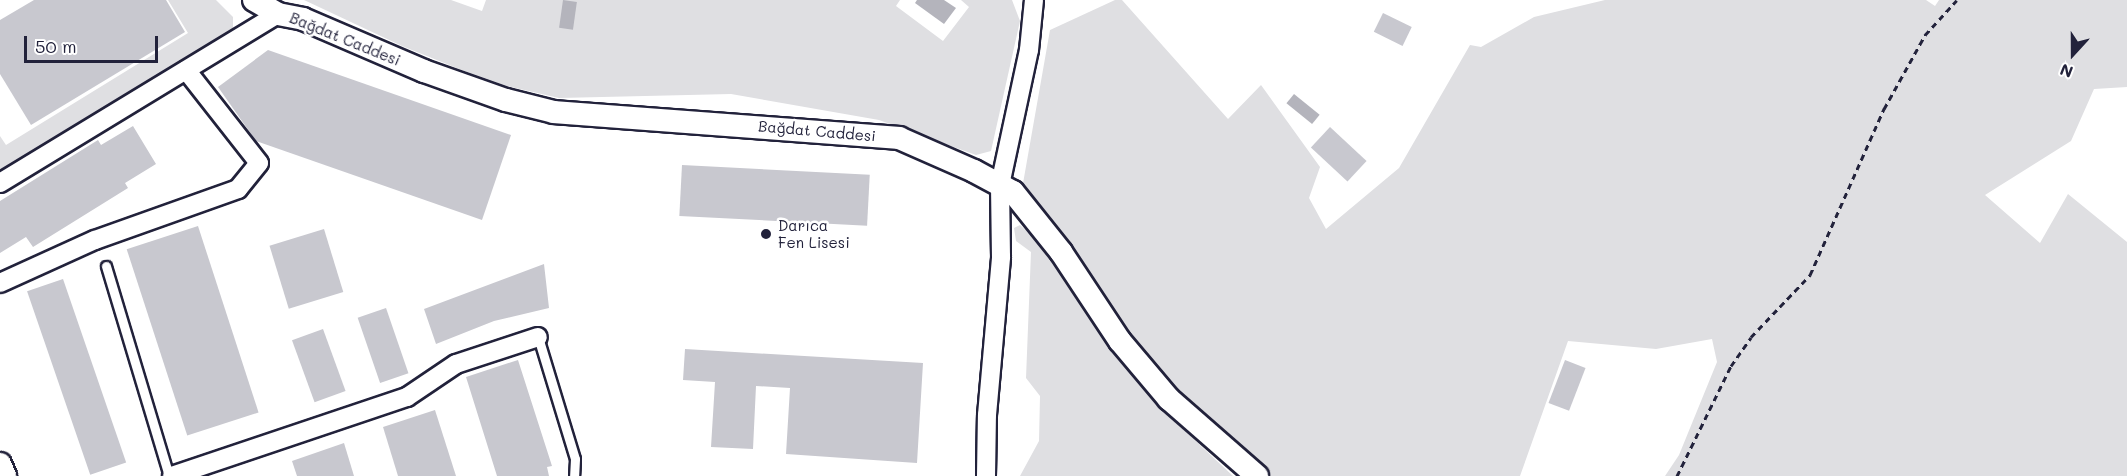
<!DOCTYPE html>
<html>
<head>
<meta charset="utf-8">
<style>
  body { margin:0 }
  #map { position:relative; width:2127px; height:476px; overflow:hidden; background:#fff; font-family:Mali,sans-serif }
  div>[style] { position:absolute }
  .green>* { inset:0; background:#dfdfe2 }
  .water>* { inset:0; background:#b4b4bc; transform-origin:0 0 }
  .building>* { inset:0; background:#c8c8cf; transform-origin:0 0 }
  .path>* { height:3px; margin-top:-1.5px; transform-origin:0; background:repeating-linear-gradient(90deg,#22223b 0 6px,transparent 0 10.5px) }
  .roads { filter:drop-shadow(2px 0 #22223b) drop-shadow(-2px 0 #22223b) drop-shadow(0 2px #22223b) drop-shadow(0 -2px #22223b) }
  .service>* { height:9px; margin:-4.5px; padding:0 4.5px; transform-origin:4.5px; border-radius:4.5px; background:#fff }
  .minor>* { height:18px; margin:-9px; padding:0 9px; transform-origin:9px; border-radius:9px; background:#fff }
  .tertiary>* { height:22px; margin:-11px; padding:0 11px; transform-origin:11px; border-radius:11px; background:#fff }
  .dots>* { width:16px; height:16px; translate:-50% -50%; box-sizing:border-box; border:3px solid #fff; border-radius:50% }
  span { translate:-50% -50%; white-space:nowrap; text-align:center; line-height:1.15; -webkit-text-stroke:5px #fff; paint-order:stroke }
  .street-label { font-size:15px; color:#22223b }
  .poi-label { font-size:15px; color:#22223b }
  .left { translate:0 -50%; text-align:left }
  .north { position:absolute; left:2043px; top:24px; width:60px; height:60px; -webkit-text-stroke:4px #fff; paint-order:stroke; rotate:201deg; font-size:16px; font-weight:700; line-height:24px; text-align:center; color:#22223b }
  .north::after { content:''; display:block; margin:auto; width:21px; height:27px; background:#22223b; clip-path:polygon(50% 0,100% 100%,50% 72%,0 100%) }
  .scale { position:absolute; left:24px; top:36px; width:134px; height:27px; box-sizing:border-box; border:3px solid #22223b; border-top:0; padding-left:8px; font-size:18px; line-height:21px; white-space:nowrap; color:#22223b; -webkit-text-stroke:4px #fff; paint-order:stroke }
</style>
</head>
<body>
<div id="map">
  <div class="green">
    <div style="clip-path:polygon(168px 0,216px 0,233px 17px,233px 35px,0 177px,0 136px,6px 145px,188px 33px)"></div>
    <div style="clip-path:polygon(304px 0,451px 0,482px 11px,486px 0,900px 0,896px 6px,943px 41px,969px 7px,961px 0,1012px 0,1020px 21px,991px 151px,976px 155px,879px 120px,731px 94px,559px 98px,494px 83px,402px 46px)"></div>
    <div style="clip-path:polygon(1115px 0,1122px 0,1228px 119px,1261px 85px,1320px 167px,1309px 198px,1326px 229px,1399px 168px,1470px 45px,1481px 47px,1534px 17px,1605px 0,1926px 0,1935px 6px,1939px 0,2127px 0,2127px 87px,2094px 89px,2071px 141px,1985px 195px,2040px 243px,2068px 194px,2127px 242px,2127px 476px,1665px 476px,1679px 455px,1717px 362px,1712px 339px,1656px 349px,1568px 341px,1520px 476px,1271px 476px,1194px 413px,1159px 377px,1121px 319px,1022px 189px,1050px 30px)"></div>
    <div style="clip-path:polygon(1020px 225px,1045px 248px,1106px 336px,1169px 416px,1233px 476px,1020px 476px,1039px 441px,1040px 396px,1026px 378px,1031px 252px,1016px 241px,1014px 228px)"></div>
  </div>
  <div class="water">
    <div style="left:563px;top:0;width:14px;height:28px;rotate:8deg"></div>
    <div style="clip-path:polygon(917px 0,944px 0,956px 8px,944px 24px,915px 3px)"></div>
    <div style="left:1294px;top:94px;width:33px;height:12px;rotate:39deg"></div>
  </div>
  <div class="building">
    <div style="clip-path:polygon(34px 0,166px 0,185px 32px,31px 125px,0 74px,0 20px)"></div>
    <div style="left:1383px;top:13px;width:32px;height:21px;rotate:26deg"></div>
    <div style="clip-path:polygon(268px 50px,511px 135px,482px 220px,256px 141px,218px 87px)"></div>
    <div style="clip-path:polygon(133px 126px,156px 164px,125px 183px,128px 188px,33px 247px,26px 237px,0 253px,0 201px,98px 140px,101px 145px)"></div>
    <div style="left:1330px;top:127px;width:50px;height:28px;rotate:43deg"></div>
    <div style="left:682px;top:165px;width:188px;height:51px;rotate:3deg"></div>
    <div style="left:198px;top:226px;width:196px;height:75px;rotate:72deg"></div>
    <div style="left:324px;top:229px;width:66px;height:57px;rotate:73deg"></div>
    <div style="clip-path:polygon(544px 264px,549px 308px,494px 321px,436px 344px,424px 309px)"></div>
    <div style="left:63px;top:279px;width:194px;height:38px;rotate:71deg"></div>
    <div style="left:386px;top:308px;width:69px;height:30px;rotate:71deg"></div>
    <div style="left:323px;top:329px;width:66px;height:33px;rotate:70deg"></div>
    <div style="clip-path:polygon(685px 349px,923px 363px,917px 463px,786px 454px,790px 388px,756px 386px,753px 449px,711px 447px,715px 382px,683px 380px)"></div>
    <div style="clip-path:polygon(518px 360px,552px 466px,547px 467px,549px 476px,497px 476px,466px 377px)"></div>
    <div style="left:1565px;top:360px;width:22px;height:46px;rotate:21deg"></div>
    <div style="clip-path:polygon(435px 410px,456px 476px,398px 476px,383px 427px)"></div>
    <div style="clip-path:polygon(344px 443px,354px 476px,297px 476px,292px 461px)"></div>
  </div>
  <div class="path">
    <div style="left:1677px;top:476px;width:123px;rotate:-63.9deg"></div>
    <div style="left:1731px;top:366px;width:35px;rotate:-55deg"></div>
    <div style="left:1751px;top:337px;width:86px;rotate:-46.4deg"></div>
    <div style="left:1810px;top:275px;width:182px;rotate:-66deg"></div>
    <div style="left:1884px;top:109px;width:85px;rotate:-61deg"></div>
    <div style="left:1925px;top:35px;width:47px;rotate:-47.6deg"></div>
  </div>
  <div class="roads">
    <div class="service">
      <div style="left:106px;top:266px;width:219px;rotate:73.3deg"></div>
      <div style="left:538px;top:337px;width:127px;rotate:73.1deg"></div>
      <div style="left:575px;top:459px;width:17px;rotate:93deg"></div>
    </div>
    <div class="minor">
      <div style="left:0;top:183px;width:325px;rotate:-31.3deg"></div>
      <div style="left:0;top:283px;width:104px;rotate:-24.4deg"></div>
      <div style="left:95px;top:240px;width:152px;rotate:-19.6deg"></div>
      <div style="left:238px;top:189px;width:33px;rotate:-51deg"></div>
      <div style="left:259px;top:163px;width:118px;rotate:-128.1deg"></div>
      <div style="left:172px;top:476px;width:248px;rotate:-18.6deg"></div>
      <div style="left:407px;top:397px;width:59px;rotate:-34deg"></div>
      <div style="left:456px;top:364px;width:86px;rotate:-18.2deg"></div>
      <div style="left:986px;top:476px;width:61px;rotate:-89.1deg"></div>
      <div style="left:987px;top:415px;width:159px;rotate:-84.9deg"></div>
      <div style="left:1001px;top:257px;width:72px;rotate:-90.8deg"></div>
      <div style="left:1000px;top:185px;width:138px;rotate:-77.9deg"></div>
      <div style="left:1029px;top:50px;width:50px;rotate:-84.3deg"></div>
    </div>
    <div class="tertiary">
      <div style="left:254px;top:0;width:28px;rotate:30deg"></div>
      <div style="left:278px;top:14px;width:25px;rotate:11deg"></div>
      <div style="left:303px;top:19px;width:132px;rotate:23.3deg"></div>
      <div style="left:424px;top:71px;width:87px;rotate:19.5deg"></div>
      <div style="left:506px;top:100px;width:49px;rotate:14deg"></div>
      <div style="left:554px;top:112px;width:346px;rotate:4.3deg"></div>
      <div style="left:899px;top:138px;width:82px;rotate:23.7deg"></div>
      <div style="left:974px;top:171px;width:44px;rotate:28.3deg"></div>
      <div style="left:1013px;top:192px;width:77px;rotate:51.3deg"></div>
      <div style="left:1061px;top:252px;width:107px;rotate:56.5deg"></div>
      <div style="left:1120px;top:341px;width:76px;rotate:49.8deg"></div>
      <div style="left:1169px;top:399px;width:117px;rotate:41.2deg"></div>
      <div style="left:0;top:464px;width:13px;rotate:67deg"></div>
    </div>
  </div>
  <div class="dots">
    <div style="left:766px;top:234px;background:#22223b"></div>
  </div>
  <div class="street-label">
    <span style="left:345px;top:39px;rotate:22deg">Bağdat Caddesi</span>
    <span style="left:817px;top:131px;rotate:5deg">Bağdat Caddesi</span>
  </div>
  <div class="poi-label">
    <span class="left" style="left:778px;top:234px">Darıca<br>Fen Lisesi</span>
  </div>
  <div class="north">N</div>
  <div class="scale">50 m</div>
</div>
</body>
</html>
